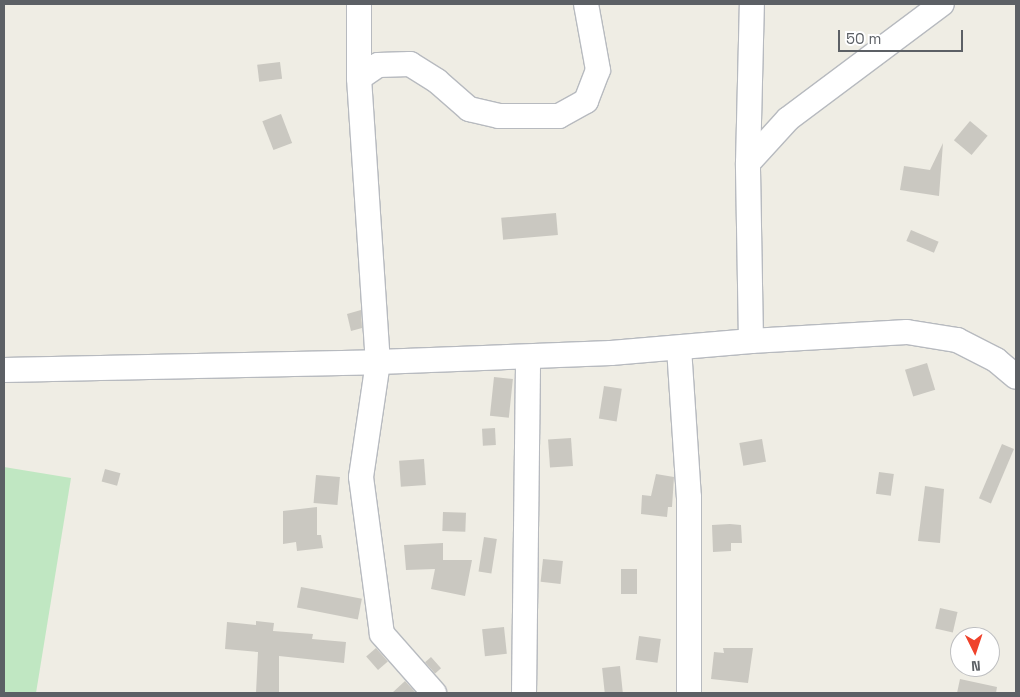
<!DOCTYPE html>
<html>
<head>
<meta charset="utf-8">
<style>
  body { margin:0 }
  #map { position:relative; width:1020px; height:697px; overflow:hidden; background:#efede4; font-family:"Space Grotesk",sans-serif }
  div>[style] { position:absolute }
  .green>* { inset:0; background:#c0e7c2 }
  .building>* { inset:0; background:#cac8c1; transform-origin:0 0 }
  .roads { filter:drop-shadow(1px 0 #b7babf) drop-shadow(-1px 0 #b7babf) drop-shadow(0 1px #b7babf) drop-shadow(0 -1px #b7babf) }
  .minor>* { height:24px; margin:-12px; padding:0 12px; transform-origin:12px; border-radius:12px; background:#fff }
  span { translate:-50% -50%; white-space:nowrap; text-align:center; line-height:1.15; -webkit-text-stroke:4px #fff; paint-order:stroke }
  .frame { position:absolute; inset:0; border:5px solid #5c6065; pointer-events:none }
  .north { position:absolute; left:950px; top:627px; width:50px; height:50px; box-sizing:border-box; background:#fff; border:1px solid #bebfc1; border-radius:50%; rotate:176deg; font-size:14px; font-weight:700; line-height:20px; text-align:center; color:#5c6065 }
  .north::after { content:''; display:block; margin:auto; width:18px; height:22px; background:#ef422b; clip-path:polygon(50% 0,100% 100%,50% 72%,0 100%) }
  .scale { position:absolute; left:838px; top:30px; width:125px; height:22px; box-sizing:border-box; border:2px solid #5c6065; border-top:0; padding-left:6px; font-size:15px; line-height:18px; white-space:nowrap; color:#5c6065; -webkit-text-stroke:4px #fff; paint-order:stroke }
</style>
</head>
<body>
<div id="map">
  <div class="green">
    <div style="clip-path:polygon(4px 467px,71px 478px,36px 693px,4px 693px)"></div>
  </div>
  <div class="building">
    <div style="left:280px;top:62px;width:17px;height:23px;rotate:83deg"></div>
    <div style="left:281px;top:114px;width:31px;height:20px;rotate:69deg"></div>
    <div style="left:970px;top:121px;width:23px;height:25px;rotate:40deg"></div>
    <div style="clip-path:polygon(943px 143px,939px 196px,900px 190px,904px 166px,930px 170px)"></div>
    <div style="left:556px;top:213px;width:22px;height:55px;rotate:85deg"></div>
    <div style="left:911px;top:230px;width:30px;height:12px;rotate:23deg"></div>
    <div style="clip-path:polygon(361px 310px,362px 328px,351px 331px,347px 314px)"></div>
    <div style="left:927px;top:363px;width:28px;height:23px;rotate:73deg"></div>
    <div style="left:494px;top:377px;width:19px;height:39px;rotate:6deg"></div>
    <div style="left:604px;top:386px;width:18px;height:33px;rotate:9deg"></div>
    <div style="left:495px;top:428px;width:17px;height:13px;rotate:87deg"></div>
    <div style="left:571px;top:438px;width:28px;height:23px;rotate:86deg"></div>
    <div style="left:762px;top:439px;width:23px;height:23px;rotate:80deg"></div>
    <div style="left:1002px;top:444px;width:13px;height:59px;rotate:23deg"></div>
    <div style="left:424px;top:459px;width:26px;height:25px;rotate:86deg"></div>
    <div style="left:105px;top:469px;width:16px;height:13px;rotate:15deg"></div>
    <div style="left:879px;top:472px;width:15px;height:22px;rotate:8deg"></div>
    <div style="clip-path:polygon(656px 474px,674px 477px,672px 507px,668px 507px,667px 517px,641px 514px,642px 495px,651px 496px)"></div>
    <div style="left:316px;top:475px;width:24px;height:28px;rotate:5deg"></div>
    <div style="clip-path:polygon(925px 486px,944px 489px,940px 543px,918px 541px)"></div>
    <div style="clip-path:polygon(317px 507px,317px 535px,321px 535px,323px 548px,297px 551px,296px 542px,283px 544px,283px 511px)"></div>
    <div style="left:443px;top:512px;width:23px;height:19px;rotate:2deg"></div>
    <div style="clip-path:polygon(730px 524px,741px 525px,742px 543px,731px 543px,731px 551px,713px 552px,712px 525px)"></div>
    <div style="left:484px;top:537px;width:13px;height:35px;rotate:9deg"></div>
    <div style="clip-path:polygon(443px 543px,443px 560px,472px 560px,465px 596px,431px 589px,435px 569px,406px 570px,404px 545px)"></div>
    <div style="left:543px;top:559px;width:20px;height:23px;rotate:6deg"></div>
    <div style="left:621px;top:569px;width:16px;height:25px"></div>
    <div style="left:301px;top:587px;width:62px;height:21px;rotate:11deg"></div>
    <div style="left:940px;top:608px;width:18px;height:21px;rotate:13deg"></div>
    <div style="clip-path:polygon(256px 621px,274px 623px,273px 631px,313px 634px,312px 639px,346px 642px,344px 663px,279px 656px,279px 693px,256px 693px,258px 652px,225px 649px,227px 622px,256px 625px)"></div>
    <div style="left:504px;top:627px;width:27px;height:22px;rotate:84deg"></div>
    <div style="left:639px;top:636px;width:22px;height:24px;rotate:8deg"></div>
    <div style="left:376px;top:648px;width:18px;height:13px;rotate:49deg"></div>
    <div style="clip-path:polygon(723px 648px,753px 648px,748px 683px,711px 679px,714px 652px,724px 653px)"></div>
    <div style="left:431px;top:657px;width:15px;height:8px;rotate:48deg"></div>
    <div style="left:620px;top:666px;width:27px;height:18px;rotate:84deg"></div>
    <div style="clip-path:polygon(960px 679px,997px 687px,996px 693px,957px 693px)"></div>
    <div style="clip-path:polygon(405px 681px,415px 692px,392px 693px)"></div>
  </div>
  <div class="roads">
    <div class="minor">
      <div style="left:359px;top:4px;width:74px;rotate:90deg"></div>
      <div style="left:359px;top:78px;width:285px;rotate:86.2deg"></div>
      <div style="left:378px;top:362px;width:116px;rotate:98.4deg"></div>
      <div style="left:361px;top:477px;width:158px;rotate:82.4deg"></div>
      <div style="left:382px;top:634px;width:79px;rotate:48.6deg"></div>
      <div style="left:359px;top:78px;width:23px;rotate:-34deg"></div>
      <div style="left:378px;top:65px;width:32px;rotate:-2deg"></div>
      <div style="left:410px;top:64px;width:32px;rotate:32deg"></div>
      <div style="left:437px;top:81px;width:43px;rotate:41.2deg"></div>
      <div style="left:469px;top:109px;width:31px;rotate:13deg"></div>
      <div style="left:499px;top:116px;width:60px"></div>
      <div style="left:559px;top:116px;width:31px;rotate:-29deg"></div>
      <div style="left:586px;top:101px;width:33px;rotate:-69deg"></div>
      <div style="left:598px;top:70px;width:67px;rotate:-100.3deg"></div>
      <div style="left:748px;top:163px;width:59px;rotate:-47.7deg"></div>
      <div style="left:788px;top:119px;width:192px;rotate:-36.8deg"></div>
      <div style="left:751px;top:341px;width:178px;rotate:-91deg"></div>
      <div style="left:748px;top:163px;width:159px;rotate:-88.6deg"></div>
      <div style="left:679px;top:348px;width:149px;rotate:86.2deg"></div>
      <div style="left:689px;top:497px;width:196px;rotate:90deg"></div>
      <div style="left:4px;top:370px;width:374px;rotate:-1.2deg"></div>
      <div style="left:378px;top:362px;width:233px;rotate:-2.2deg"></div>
      <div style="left:611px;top:353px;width:141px;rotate:-4.9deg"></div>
      <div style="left:751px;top:341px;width:156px;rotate:-3.3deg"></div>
      <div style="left:907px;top:332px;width:51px;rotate:9.1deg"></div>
      <div style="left:957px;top:340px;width:44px;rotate:27.1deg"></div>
      <div style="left:996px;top:360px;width:26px;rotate:40deg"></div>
      <div style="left:524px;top:693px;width:336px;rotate:-89.3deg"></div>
    </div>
  </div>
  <div class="frame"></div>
  <div class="north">N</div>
  <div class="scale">50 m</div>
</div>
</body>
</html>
